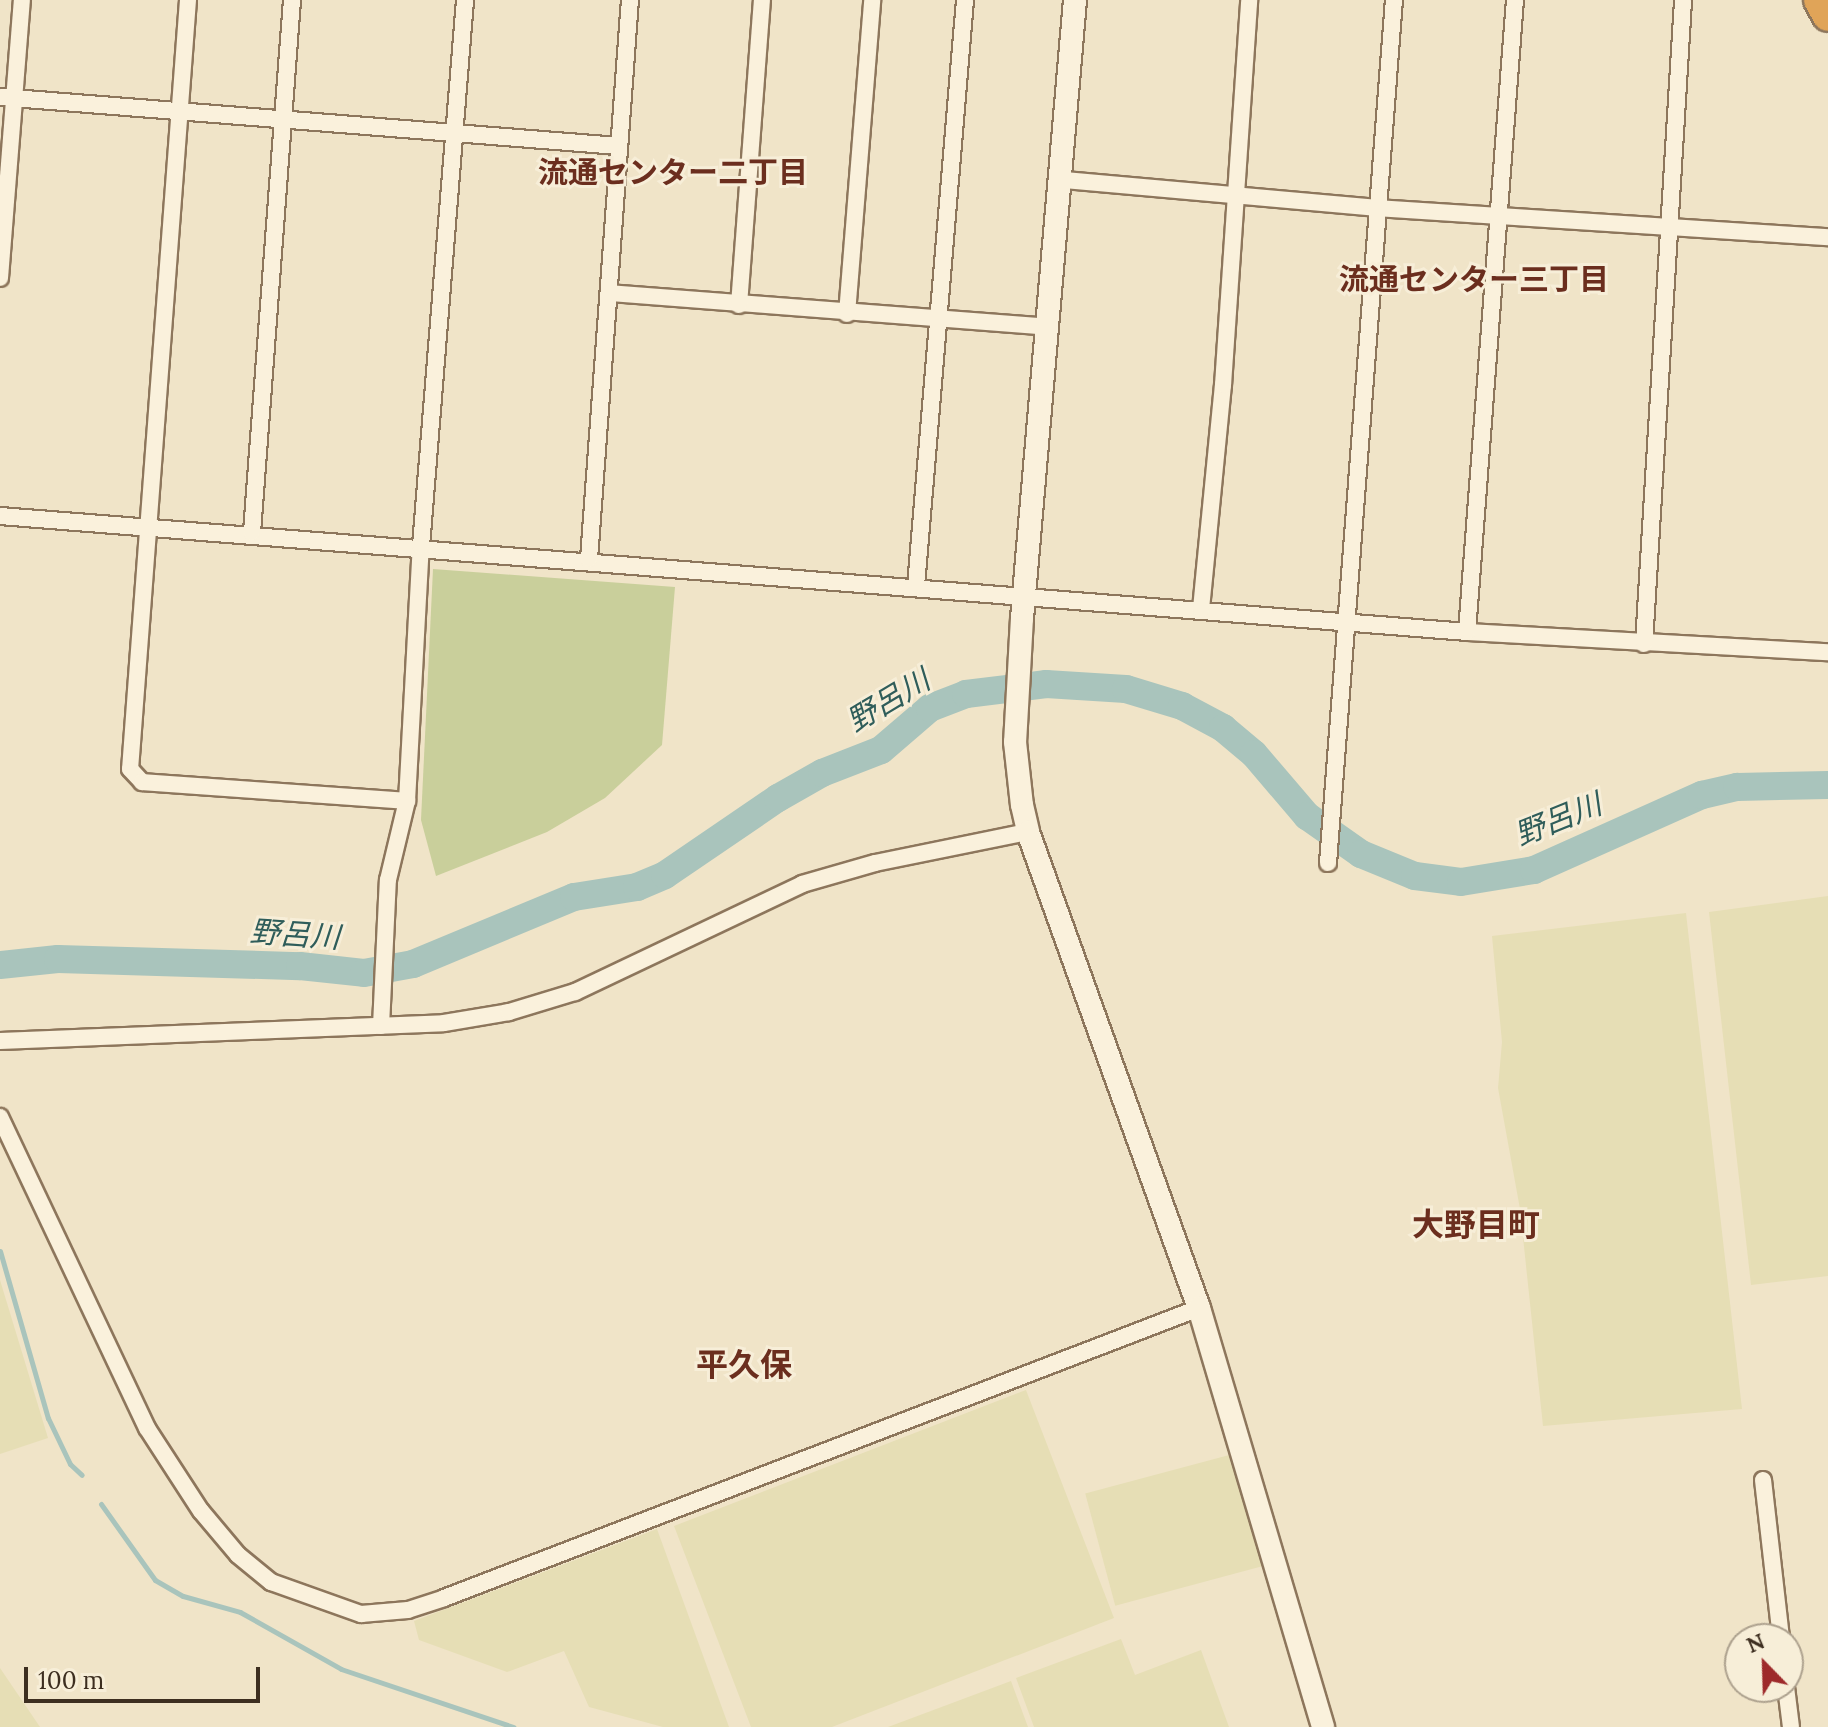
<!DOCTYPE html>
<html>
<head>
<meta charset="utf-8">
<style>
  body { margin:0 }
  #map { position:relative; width:1828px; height:1727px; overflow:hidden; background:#f0e4c8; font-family:Lora,"Noto Sans JP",serif }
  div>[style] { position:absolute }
  .farmland>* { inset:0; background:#e6deb5; transform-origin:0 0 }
  .green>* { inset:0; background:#c9cf9b }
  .stream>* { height:5px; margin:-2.5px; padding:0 2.5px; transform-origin:2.5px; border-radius:2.5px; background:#a9c4bc }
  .river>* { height:28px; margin:-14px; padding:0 14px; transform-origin:14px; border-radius:14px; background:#a9c4bc }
  .roads { filter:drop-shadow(2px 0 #8d765c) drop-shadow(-2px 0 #8d765c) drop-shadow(0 2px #8d765c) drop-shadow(0 -2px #8d765c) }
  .street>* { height:16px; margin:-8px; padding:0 8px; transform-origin:8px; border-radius:8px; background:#faf1dc }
  .secondary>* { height:22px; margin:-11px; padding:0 11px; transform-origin:11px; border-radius:11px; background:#faf1dc }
  .highway>* { height:30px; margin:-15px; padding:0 15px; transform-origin:15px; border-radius:15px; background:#e0a458 }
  span { translate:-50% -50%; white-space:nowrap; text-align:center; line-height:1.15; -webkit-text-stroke:6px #f7eed8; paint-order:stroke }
  .neighbourhood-label { font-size:30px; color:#6b2e1e; font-weight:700 }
  .water-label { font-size:30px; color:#2f5d5a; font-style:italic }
  .quarter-label { font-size:32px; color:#6b2e1e; font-weight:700 }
  .north { position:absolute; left:1724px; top:1623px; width:80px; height:80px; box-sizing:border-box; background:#f7eed8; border:2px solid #ada18e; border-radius:50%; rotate:337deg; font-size:22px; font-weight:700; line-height:32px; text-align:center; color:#3d2e20 }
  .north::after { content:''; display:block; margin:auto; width:28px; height:36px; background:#9e2a2b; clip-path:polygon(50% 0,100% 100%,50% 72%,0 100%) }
  .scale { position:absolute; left:24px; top:1667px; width:236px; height:36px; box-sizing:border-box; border:4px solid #3d2e20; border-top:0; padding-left:10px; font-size:24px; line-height:28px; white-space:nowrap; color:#3d2e20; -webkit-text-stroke:6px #f7eed8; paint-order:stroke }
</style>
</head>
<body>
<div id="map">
  <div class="farmland">
    <div style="clip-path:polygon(1828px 896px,1828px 1276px,1751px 1285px,1709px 912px)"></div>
    <div style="clip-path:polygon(1686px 913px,1742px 1409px,1543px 1426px,1520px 1209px,1498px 1088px,1502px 1042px,1492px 936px)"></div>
    <div style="clip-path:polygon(0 1280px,48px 1438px,0 1454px)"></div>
    <div style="clip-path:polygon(1026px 1390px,1114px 1618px,832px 1727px,751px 1727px,674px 1526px)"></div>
    <div style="left:1233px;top:1454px;width:116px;height:153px;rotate:75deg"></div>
    <div style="clip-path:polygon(657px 1529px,729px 1727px,663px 1727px,589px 1707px,564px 1651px,507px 1672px,419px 1640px,414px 1621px)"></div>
    <div style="clip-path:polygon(1121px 1639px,1135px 1675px,1201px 1650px,1229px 1727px,1034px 1727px,1016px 1678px)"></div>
    <div style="clip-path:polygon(0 1668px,40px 1727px,0 1727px)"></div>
    <div style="clip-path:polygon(1011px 1681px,1028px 1727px,888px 1727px)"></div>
  </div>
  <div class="green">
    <div style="clip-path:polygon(433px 569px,675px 587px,662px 745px,605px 798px,547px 832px,436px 876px,421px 820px)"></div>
  </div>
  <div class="stream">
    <div style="left:0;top:1251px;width:174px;rotate:74deg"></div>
    <div style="left:48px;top:1418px;width:51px;rotate:64.4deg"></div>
    <div style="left:70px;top:1464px;width:16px;rotate:43deg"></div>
    <div style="left:101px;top:1504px;width:93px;rotate:54.6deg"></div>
    <div style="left:155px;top:1580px;width:32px;rotate:30deg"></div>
    <div style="left:183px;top:1596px;width:59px;rotate:15.7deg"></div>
    <div style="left:240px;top:1612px;width:116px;rotate:29.4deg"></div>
    <div style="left:341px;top:1669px;width:182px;rotate:18.6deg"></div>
  </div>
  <div class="river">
    <div style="left:0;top:965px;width:58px;rotate:-5.9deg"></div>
    <div style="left:58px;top:959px;width:242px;rotate:1.7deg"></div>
    <div style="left:300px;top:966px;width:64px;rotate:6.2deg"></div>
    <div style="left:364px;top:973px;width:50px;rotate:-10.4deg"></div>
    <div style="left:413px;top:964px;width:174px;rotate:-22.6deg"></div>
    <div style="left:574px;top:897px;width:64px;rotate:-9deg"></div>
    <div style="left:637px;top:887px;width:30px;rotate:-23deg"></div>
    <div style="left:665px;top:875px;width:137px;rotate:-34.3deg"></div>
    <div style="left:778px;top:798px;width:51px;rotate:-29.6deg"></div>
    <div style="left:822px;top:773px;width:63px;rotate:-21.3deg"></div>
    <div style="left:881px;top:750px;width:65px;rotate:-40.6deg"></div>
    <div style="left:930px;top:708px;width:39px;rotate:-21deg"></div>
    <div style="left:966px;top:694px;width:81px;rotate:-7.1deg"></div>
    <div style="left:1046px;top:684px;width:80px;rotate:3.6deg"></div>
    <div style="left:1126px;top:689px;width:59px;rotate:16.9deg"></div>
    <div style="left:1182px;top:706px;width:47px;rotate:28.2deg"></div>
    <div style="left:1223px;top:728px;width:40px;rotate:40deg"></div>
    <div style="left:1254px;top:754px;width:82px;rotate:49.5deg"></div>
    <div style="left:1307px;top:816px;width:66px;rotate:35.1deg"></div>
    <div style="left:1361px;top:854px;width:58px;rotate:22.2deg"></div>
    <div style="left:1415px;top:876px;width:46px;rotate:7.4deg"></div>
    <div style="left:1461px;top:882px;width:74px;rotate:-9.3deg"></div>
    <div style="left:1534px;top:870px;width:184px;rotate:-24.1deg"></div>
    <div style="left:1702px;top:795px;width:36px;rotate:-13deg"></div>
    <div style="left:1737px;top:787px;width:91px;rotate:-1.3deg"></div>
  </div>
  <div class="roads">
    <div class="street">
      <div style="left:188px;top:0;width:771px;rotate:94.31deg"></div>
      <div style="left:130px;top:769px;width:18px;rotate:47deg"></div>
      <div style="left:142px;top:782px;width:266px;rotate:4.1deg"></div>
      <div style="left:0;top:97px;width:620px;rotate:4.53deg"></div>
      <div style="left:1064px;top:180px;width:313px;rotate:5.1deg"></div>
      <div style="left:1376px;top:208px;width:453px;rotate:3.7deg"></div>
      <div style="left:0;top:278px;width:279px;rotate:-85.5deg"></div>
      <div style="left:609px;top:293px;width:442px;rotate:4.4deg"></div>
      <div style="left:739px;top:305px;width:306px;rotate:-85.7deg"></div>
      <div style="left:847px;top:314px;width:315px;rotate:-85.4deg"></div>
      <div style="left:0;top:516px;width:1472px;rotate:4.52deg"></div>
      <div style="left:1467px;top:632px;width:362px;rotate:3.2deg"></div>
      <div style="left:252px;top:532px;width:534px;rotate:-85.7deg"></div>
      <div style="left:589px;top:559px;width:561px;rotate:-85.81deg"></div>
      <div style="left:916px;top:586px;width:588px;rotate:-85.22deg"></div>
      <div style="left:1201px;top:609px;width:225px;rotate:-84.4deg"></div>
      <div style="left:1223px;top:385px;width:386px;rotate:-86.1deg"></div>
      <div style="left:1467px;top:632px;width:634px;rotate:-85.66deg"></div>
      <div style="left:1644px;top:644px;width:645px;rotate:-86.53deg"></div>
      <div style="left:1328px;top:863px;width:866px;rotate:-85.63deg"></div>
      <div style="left:381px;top:1026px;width:146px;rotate:-87.3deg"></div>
      <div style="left:388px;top:880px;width:81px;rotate:-76.5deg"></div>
      <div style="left:407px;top:801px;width:255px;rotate:-86.9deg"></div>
      <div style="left:421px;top:546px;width:548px;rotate:-85.39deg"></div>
      <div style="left:0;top:1041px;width:444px;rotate:-2.3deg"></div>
      <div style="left:444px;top:1023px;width:66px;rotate:-9.6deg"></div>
      <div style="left:509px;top:1012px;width:69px;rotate:-16.9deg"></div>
      <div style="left:575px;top:992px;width:251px;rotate:-25.4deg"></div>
      <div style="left:802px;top:884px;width:76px;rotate:-16deg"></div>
      <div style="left:875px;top:863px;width:156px;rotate:-11.5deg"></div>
      <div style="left:0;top:1117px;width:344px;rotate:64.7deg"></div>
      <div style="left:147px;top:1428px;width:99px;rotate:57deg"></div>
      <div style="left:201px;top:1511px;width:57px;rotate:49.9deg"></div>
      <div style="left:238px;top:1555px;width:43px;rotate:39.3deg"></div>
      <div style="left:271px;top:1582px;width:96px;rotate:19.6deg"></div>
      <div style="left:361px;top:1614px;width:47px;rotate:-4.9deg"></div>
      <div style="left:408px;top:1610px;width:38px;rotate:-18deg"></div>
      <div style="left:444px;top:1598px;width:809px;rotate:-21.01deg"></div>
      <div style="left:1763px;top:1480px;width:160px;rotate:83.5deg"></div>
      <div style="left:1786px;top:1687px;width:40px;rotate:82.9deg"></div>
    </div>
    <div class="secondary">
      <div style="left:1075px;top:0;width:620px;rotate:94.9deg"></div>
      <div style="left:1022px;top:618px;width:124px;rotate:93.2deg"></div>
      <div style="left:1015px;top:742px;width:63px;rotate:83.7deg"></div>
      <div style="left:1022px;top:805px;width:28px;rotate:77deg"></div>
      <div style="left:1028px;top:832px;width:506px;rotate:70.24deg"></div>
      <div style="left:1199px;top:1308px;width:437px;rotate:73.5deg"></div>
    </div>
    <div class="highway">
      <div style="left:1819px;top:0;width:18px;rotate:61deg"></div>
    </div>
  </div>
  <div class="neighbourhood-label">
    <span style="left:673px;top:172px">流通センター二丁目</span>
    <span style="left:1474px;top:279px">流通センター三丁目</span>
  </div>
  <div class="water-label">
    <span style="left:888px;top:700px;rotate:-31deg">野呂川</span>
    <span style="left:1558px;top:819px;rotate:-22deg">野呂川</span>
    <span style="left:295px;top:934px;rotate:4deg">野呂川</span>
  </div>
  <div class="quarter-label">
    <span style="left:1476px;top:1225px">大野目町</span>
    <span style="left:744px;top:1365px">平久保</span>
  </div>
  <div class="north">N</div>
  <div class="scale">100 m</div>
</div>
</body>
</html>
